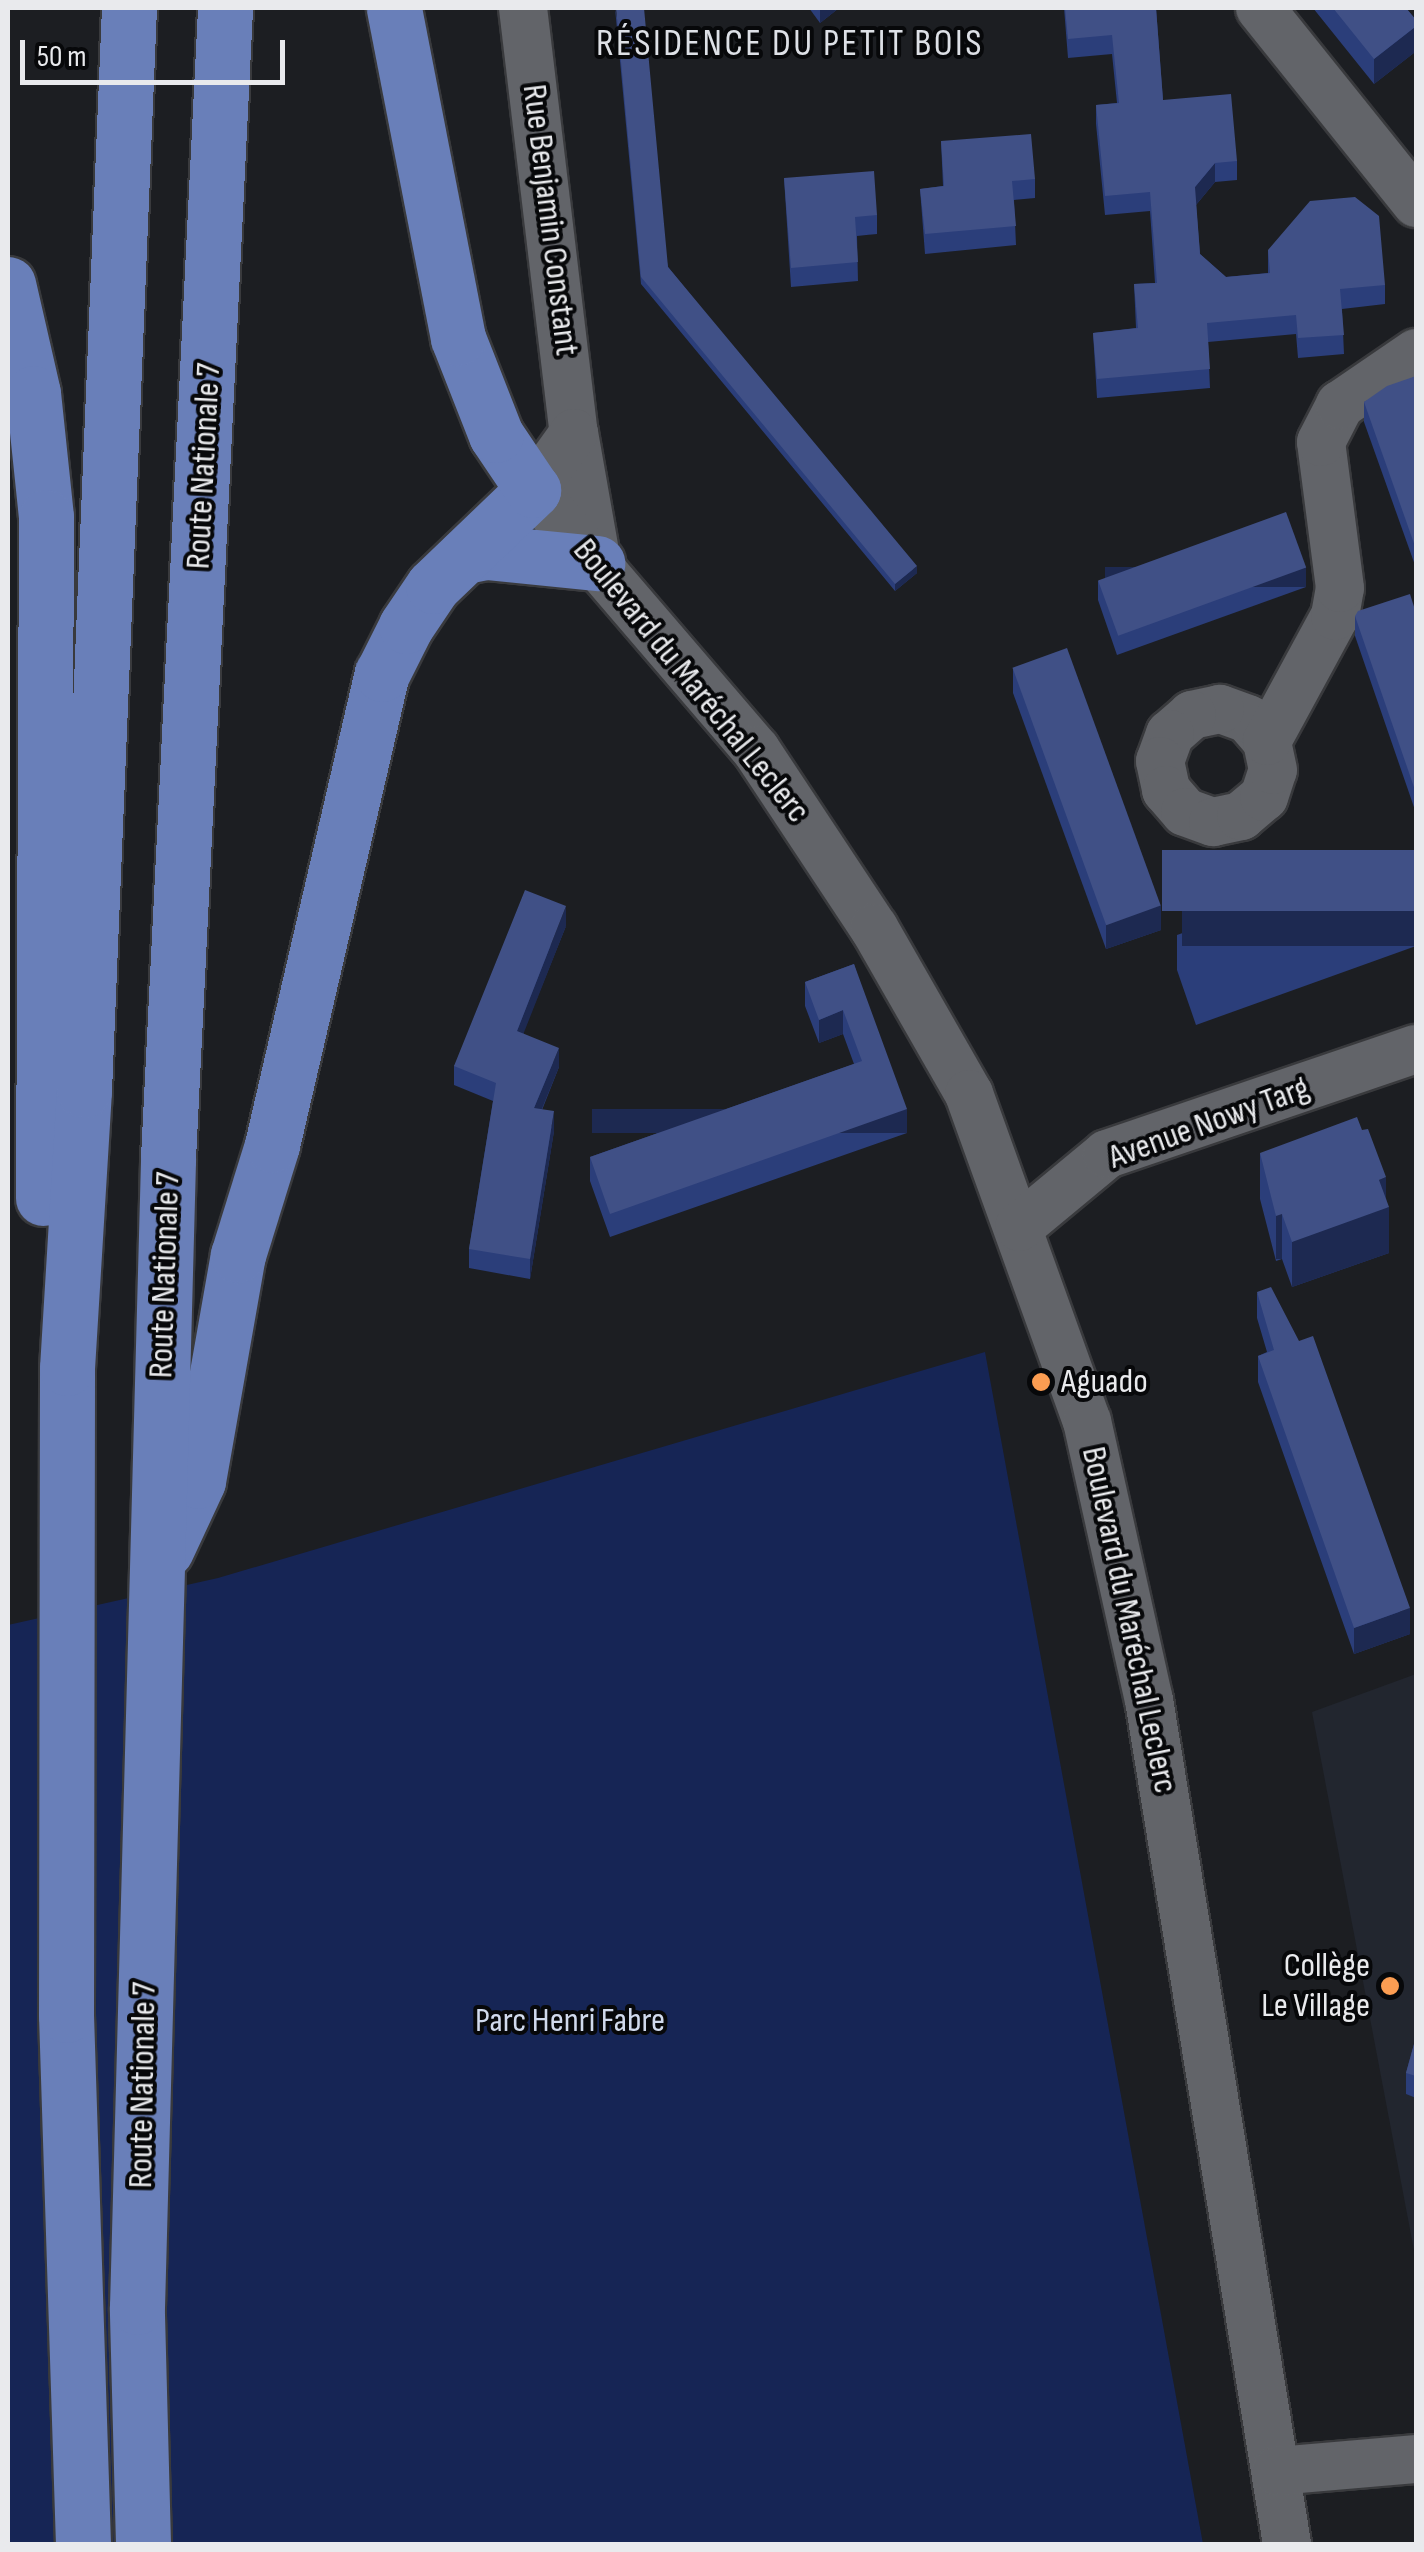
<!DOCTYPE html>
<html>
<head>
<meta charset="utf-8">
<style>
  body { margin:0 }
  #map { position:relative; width:1424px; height:2552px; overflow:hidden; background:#1c1e22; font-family:"Sofia Sans Condensed",sans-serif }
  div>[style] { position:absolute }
  .built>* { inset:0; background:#22262f }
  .green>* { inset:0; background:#162555 }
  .roads { filter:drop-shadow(2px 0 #393a3d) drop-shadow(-2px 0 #393a3d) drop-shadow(0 2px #393a3d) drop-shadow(0 -2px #393a3d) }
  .minor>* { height:48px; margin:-24px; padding:0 24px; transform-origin:24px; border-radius:24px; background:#626469 }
  .major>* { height:55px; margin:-27.5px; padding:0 27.5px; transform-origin:27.5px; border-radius:27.5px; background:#697fb9 }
  .wall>* { inset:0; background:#2b3e7a }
  .shaded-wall>* { inset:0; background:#1d2951; transform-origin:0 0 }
  .building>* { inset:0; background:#405086; transform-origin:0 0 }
  .dots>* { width:28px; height:28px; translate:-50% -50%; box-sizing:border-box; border:5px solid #07080a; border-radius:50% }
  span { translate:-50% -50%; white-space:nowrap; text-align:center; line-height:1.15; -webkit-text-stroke:8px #07080a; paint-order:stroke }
  .street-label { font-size:35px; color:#e9eaed }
  .poi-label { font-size:35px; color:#e9eaed }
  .left { translate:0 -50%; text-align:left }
  .right { translate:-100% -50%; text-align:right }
  .park-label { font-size:35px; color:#d1daed }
  .neighbourhood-label { font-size:38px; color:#dde0e6; letter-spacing:2.5px }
  .frame { position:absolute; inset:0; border:10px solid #e9eaed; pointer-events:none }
  .scale { position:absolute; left:20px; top:40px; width:265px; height:45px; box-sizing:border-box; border:5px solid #e9eaed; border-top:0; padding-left:12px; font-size:30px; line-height:35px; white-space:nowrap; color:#e9eaed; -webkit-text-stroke:8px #07080a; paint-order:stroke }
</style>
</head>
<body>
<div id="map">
  <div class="built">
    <div style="clip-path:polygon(1416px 1674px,1416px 2261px,1312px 1712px)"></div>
  </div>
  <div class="green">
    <div style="clip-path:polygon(985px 1352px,1203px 2544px,8px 2544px,8px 1625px,218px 1578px)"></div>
  </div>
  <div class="roads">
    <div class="minor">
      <div style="left:523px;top:8px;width:428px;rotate:83.2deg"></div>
      <div style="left:574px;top:433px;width:132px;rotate:80deg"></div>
      <div style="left:1260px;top:8px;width:250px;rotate:51.3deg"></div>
      <div style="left:574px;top:433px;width:70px;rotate:125.7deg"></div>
      <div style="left:533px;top:490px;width:343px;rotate:49.4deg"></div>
      <div style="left:756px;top:750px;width:214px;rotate:56.5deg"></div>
      <div style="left:874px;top:928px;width:191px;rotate:60.2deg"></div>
      <div style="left:969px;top:1094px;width:348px;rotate:70.2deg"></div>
      <div style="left:1087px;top:1421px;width:286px;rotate:77.5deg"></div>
      <div style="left:1149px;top:1700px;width:855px;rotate:80.71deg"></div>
      <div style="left:1267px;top:741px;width:29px;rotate:-131deg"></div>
      <div style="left:1248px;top:719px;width:30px;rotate:-160deg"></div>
      <div style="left:1220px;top:709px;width:29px;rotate:168deg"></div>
      <div style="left:1192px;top:715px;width:29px;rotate:139deg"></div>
      <div style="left:1170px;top:734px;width:29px;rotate:110deg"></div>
      <div style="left:1160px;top:761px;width:30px;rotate:78deg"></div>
      <div style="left:1166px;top:790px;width:29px;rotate:49deg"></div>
      <div style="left:1185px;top:812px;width:30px;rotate:20deg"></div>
      <div style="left:1213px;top:822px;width:29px;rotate:-12deg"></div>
      <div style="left:1241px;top:816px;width:30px;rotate:-40deg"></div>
      <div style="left:1264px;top:797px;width:28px;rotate:-72deg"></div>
      <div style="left:1273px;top:770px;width:30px;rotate:-102deg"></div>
      <div style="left:1267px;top:741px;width:142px;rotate:-61.5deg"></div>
      <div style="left:1335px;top:616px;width:28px;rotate:-80deg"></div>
      <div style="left:1340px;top:588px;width:147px;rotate:-97.4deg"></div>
      <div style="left:1321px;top:442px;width:42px;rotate:-62.8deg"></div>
      <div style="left:1340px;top:405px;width:92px;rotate:-34.4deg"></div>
      <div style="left:1019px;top:1227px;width:114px;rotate:-39.7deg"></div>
      <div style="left:1107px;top:1154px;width:326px;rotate:-18.8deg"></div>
      <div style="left:1276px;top:2471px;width:141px;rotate:-4.9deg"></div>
    </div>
    <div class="major">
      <div style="left:8px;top:284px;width:112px;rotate:77.1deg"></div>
      <div style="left:33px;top:393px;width:125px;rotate:84deg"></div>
      <div style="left:46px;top:517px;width:681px;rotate:90.25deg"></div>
      <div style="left:465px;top:556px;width:21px;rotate:-11deg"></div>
      <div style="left:486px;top:552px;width:112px;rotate:5.7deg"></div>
      <div style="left:166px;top:1550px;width:76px;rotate:-65.1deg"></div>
      <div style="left:198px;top:1481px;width:230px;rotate:-80deg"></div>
      <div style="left:238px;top:1255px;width:115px;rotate:-72.8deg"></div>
      <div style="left:272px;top:1145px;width:484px;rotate:-76.9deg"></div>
      <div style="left:382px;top:674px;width:54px;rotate:-63.4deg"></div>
      <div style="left:406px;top:626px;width:48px;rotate:-56deg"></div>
      <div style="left:433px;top:586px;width:139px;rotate:-43.8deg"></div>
      <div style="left:533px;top:490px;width:66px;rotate:-123.9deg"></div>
      <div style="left:496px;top:435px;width:104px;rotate:-111.4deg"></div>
      <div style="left:458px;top:338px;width:336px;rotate:-101deg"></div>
      <div style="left:83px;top:2544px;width:529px;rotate:-91.84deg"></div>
      <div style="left:66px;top:2015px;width:647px;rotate:-89.91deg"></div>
      <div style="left:67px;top:1368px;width:279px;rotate:-86.5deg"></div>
      <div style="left:84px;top:1090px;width:1083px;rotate:-87.62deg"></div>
      <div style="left:143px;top:2544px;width:237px;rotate:-91.5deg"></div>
      <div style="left:137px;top:2307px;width:1149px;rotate:-88.45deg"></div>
      <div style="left:168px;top:1158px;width:1151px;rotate:-87.16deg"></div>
    </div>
  </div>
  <div class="wall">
    <div style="clip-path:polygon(615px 8px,668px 267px,917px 573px,895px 591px,641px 284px)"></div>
    <div style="clip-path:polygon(809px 8px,839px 8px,820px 23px)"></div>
    <div style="clip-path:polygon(1064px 8px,1156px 8px,1163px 100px,1237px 161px,1237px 180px,1215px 182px,1196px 205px,1200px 254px,1226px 277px,1268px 273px,1268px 250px,1385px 285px,1385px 304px,1342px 309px,1344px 354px,1298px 358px,1296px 334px,1208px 342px,1210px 388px,1097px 398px,1093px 333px,1136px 328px,1134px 284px,1155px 283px,1150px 211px,1105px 215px,1096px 124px,1096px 105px,1117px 103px,1112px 54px,1068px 58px)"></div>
    <div style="clip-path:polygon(1313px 8px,1406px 8px,1416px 20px,1416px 55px,1415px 52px,1374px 84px)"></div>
    <div style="clip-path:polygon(941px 141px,1035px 179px,1035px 198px,1014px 200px,1016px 245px,925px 254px,920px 189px,943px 186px)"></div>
    <div style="clip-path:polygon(784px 178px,877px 215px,877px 234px,857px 236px,858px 281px,791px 287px)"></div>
    <div style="clip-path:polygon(1416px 376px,1416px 568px,1364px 422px,1364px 402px)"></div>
    <div style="clip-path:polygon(1098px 581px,1306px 587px,1117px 655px,1098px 600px)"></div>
    <div style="clip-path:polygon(1416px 613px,1416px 813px,1355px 636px,1355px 616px)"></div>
    <div style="clip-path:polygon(1013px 668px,1161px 930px,1106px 949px,1013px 693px)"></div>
    <div style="clip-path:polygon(1416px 850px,1416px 946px,1196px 1025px,1177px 970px,1177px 935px)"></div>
    <div style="clip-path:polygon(566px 926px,523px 1033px,559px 1067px,542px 1110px,554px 1131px,530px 1279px,469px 1268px,469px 1249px,493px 1101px,454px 1085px,454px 1066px)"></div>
    <div style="clip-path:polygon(854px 964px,907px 1133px,610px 1237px,590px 1181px,590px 1157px,854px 1064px,843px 1034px,819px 1043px,805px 1006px,805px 982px)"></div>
    <div style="clip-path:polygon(1260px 1153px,1386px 1197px,1389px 1253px,1292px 1287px,1282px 1259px,1276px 1261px,1260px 1199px)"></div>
    <div style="clip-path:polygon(1257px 1292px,1410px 1634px,1354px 1654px,1258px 1382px,1258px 1356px,1267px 1352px,1257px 1318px)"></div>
    <div style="clip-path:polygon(1416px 2037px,1416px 2098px,1406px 2094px,1406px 2073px)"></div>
  </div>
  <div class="shaded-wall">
    <div style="clip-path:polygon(820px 8px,839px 8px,820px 23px)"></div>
    <div style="clip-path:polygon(1415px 27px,1415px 52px,1374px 84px,1374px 59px)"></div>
    <div style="clip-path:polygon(1215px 163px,1215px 182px,1195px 206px,1195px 187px)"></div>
    <div style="clip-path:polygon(917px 566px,917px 573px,895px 591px,895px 584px)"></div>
    <div style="left:1306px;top:567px;width:20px;height:201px;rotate:90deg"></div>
    <div style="clip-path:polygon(1161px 905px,1161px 930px,1106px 949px,1106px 924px)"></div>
    <div style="clip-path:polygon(566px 906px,566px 926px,517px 1050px,517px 1031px)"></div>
    <div style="left:1416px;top:911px;width:35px;height:234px;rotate:90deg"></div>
    <div style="clip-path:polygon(843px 1010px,843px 1034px,819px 1043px,819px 1020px)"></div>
    <div style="clip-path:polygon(559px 1048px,559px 1067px,534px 1128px,534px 1108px)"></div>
    <div style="left:907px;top:1109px;width:24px;height:315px;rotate:90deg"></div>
    <div style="clip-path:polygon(554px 1111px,554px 1131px,530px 1279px,530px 1259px)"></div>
    <div style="clip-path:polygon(1386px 1177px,1386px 1208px,1389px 1207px,1389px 1253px,1292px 1287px,1292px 1242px,1379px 1180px)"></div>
    <div style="left:1282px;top:1214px;width:45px;height:6px;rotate:90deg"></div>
    <div style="clip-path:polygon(1410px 1608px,1410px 1634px,1354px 1654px,1354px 1628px)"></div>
  </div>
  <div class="building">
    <div style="clip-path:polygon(616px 8px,644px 8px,668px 267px,917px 566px,895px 584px,641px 277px)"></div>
    <div style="clip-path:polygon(1065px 8px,1156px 8px,1163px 100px,1231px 94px,1237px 161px,1215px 163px,1195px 187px,1200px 254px,1226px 277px,1270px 273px,1268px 250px,1310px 201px,1355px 197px,1379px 216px,1385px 285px,1340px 289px,1344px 335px,1298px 338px,1296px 315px,1207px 323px,1210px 369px,1097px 379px,1093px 333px,1138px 328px,1134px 284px,1157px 283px,1150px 192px,1105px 196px,1096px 105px,1119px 103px,1112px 35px,1068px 39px)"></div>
    <div style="clip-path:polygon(1333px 8px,1406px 8px,1416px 20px,1416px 29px,1415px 27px,1374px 59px)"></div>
    <div style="clip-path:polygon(1031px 134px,1035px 179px,1012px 181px,1016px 226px,925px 234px,920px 189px,944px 186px,941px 141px)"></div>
    <div style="clip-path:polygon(874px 171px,877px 215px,855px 217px,858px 262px,791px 268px,784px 178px)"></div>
    <div style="clip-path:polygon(1416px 376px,1416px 549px,1364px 402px,1387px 386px)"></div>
    <div style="left:1286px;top:512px;width:59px;height:200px;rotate:70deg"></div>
    <div style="clip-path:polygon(1410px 594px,1416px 613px,1416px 793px,1355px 616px,1358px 611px)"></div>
    <div style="left:1067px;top:648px;width:274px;height:58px;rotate:70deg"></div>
    <div style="left:1416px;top:850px;width:61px;height:254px;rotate:90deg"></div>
    <div style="clip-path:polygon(525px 890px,566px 906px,517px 1031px,559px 1048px,534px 1108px,554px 1111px,530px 1259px,469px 1249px,496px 1083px,454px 1066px)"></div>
    <div style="clip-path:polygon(854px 964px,907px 1109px,610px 1214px,590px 1157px,862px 1061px,843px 1010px,819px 1020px,805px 982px)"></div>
    <div style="clip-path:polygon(1357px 1117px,1362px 1130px,1368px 1129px,1386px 1177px,1379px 1180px,1389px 1207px,1292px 1242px,1282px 1214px,1276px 1216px,1260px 1153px)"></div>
    <div style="clip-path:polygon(1271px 1287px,1299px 1341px,1313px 1336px,1410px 1608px,1354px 1628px,1258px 1356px,1274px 1350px,1257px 1292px)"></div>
    <div style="clip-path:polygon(1416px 2037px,1416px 2076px,1406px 2073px)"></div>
  </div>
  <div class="dots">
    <div style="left:1041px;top:1382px;background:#fc9d52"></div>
    <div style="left:1390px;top:1986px;background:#fc9d52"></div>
  </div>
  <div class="street-label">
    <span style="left:550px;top:220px;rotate:83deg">Rue Benjamin Constant</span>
    <span style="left:204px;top:466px;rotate:-87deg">Route Nationale 7</span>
    <span style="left:691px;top:681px;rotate:51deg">Boulevard du Maréchal Leclerc</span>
    <span style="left:1209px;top:1123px;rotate:-20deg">Avenue Nowy Targ</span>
    <span style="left:165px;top:1275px;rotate:-88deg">Route Nationale 7</span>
    <span style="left:1129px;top:1620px;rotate:78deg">Boulevard du Maréchal Leclerc</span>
    <span style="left:143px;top:2085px;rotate:-89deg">Route Nationale 7</span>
  </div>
  <div class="poi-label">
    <span class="left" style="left:1061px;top:1382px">Aguado</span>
    <span class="right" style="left:1370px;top:1986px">Collège<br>Le Village</span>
  </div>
  <div class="park-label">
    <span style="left:570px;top:2021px">Parc Henri Fabre</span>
  </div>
  <div class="neighbourhood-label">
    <span style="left:790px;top:44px">RÉSIDENCE DU PETIT BOIS</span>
  </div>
  <div class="frame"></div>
  <div class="scale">50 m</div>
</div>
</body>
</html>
